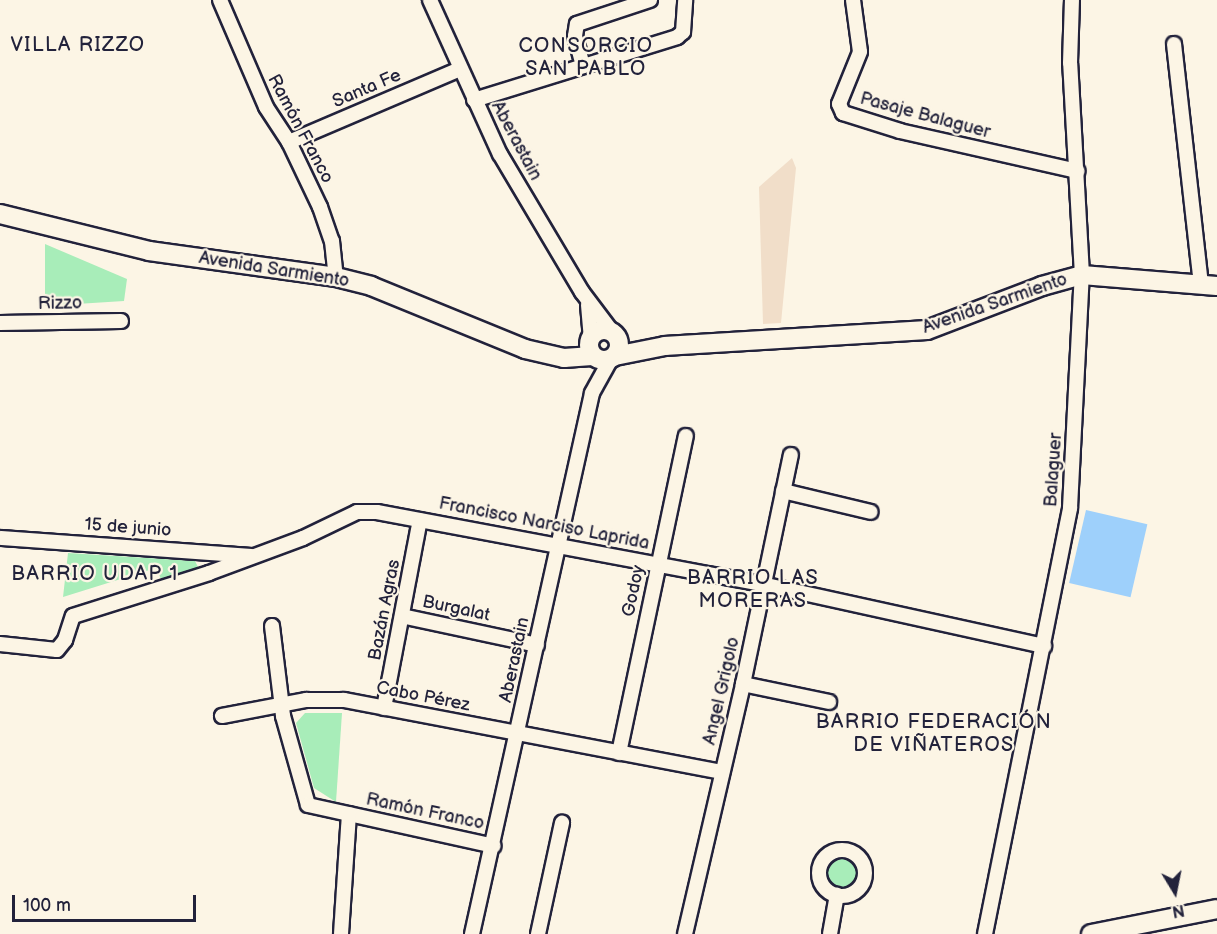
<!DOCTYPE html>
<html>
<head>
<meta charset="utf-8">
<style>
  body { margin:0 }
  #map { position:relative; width:1217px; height:934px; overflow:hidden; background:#fcf5e5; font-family:"Balsamiq Sans",sans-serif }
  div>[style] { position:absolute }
  .built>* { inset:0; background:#f1dec9 }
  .green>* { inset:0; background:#a8edb9 }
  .round { border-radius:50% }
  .water>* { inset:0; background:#9ed0fb; transform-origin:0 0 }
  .roads { filter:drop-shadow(2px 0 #22223b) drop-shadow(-2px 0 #22223b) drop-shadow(0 2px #22223b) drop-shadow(0 -2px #22223b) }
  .street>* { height:14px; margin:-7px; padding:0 7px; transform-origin:7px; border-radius:7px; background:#fcf5e5 }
  .street>.ring { margin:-7px; padding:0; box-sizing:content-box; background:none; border:14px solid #fcf5e5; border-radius:50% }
  .secondary>* { height:18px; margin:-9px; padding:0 9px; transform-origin:9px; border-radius:9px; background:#fcf5e5 }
  .secondary>.ring { margin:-9px; padding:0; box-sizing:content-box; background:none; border:18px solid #fcf5e5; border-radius:50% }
  span { translate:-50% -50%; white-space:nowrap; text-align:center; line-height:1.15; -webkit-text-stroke:4.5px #fcf5e5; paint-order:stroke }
  .street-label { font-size:18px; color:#22223b }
  .neighbourhood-label { font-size:20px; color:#22223b; letter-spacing:1.5px }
  .north { position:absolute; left:1145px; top:862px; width:60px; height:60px; -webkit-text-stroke:4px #fcf5e5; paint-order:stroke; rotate:170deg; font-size:16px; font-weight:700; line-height:24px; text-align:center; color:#22223b }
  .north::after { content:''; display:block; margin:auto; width:21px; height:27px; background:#22223b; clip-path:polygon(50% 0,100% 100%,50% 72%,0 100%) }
  .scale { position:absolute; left:12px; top:895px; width:184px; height:27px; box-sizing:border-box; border:3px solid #22223b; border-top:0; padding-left:8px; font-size:18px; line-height:21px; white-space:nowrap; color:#22223b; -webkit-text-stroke:4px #fcf5e5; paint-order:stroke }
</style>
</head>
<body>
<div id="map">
  <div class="built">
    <div style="clip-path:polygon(792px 158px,796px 168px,781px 323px,763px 324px,759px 187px)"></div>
  </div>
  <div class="green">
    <div style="clip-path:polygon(45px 244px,127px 279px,124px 301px,45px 306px)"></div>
    <div style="clip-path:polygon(68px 553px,195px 561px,198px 567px,161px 579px,156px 568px,63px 597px)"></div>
    <div style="clip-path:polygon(305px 713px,342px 713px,336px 802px,314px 788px,296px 723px)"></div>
    <div class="round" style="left:825px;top:857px;width:32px;height:32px"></div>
  </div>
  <div class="water">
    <div style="left:1086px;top:510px;width:63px;height:75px;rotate:13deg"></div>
  </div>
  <div class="roads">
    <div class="street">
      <div style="left:220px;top:0;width:116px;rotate:66.7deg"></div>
      <div style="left:266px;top:107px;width:42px;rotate:56.7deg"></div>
      <div style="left:289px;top:142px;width:72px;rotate:64.5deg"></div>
      <div style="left:320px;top:207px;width:36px;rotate:71deg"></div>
      <div style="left:332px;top:241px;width:36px;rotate:84deg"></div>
      <div style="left:430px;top:0;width:169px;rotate:65.6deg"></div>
      <div style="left:500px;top:154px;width:161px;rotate:59.3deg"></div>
      <div style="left:582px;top:292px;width:51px;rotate:52.9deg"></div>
      <div style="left:853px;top:0;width:52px;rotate:82.3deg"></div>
      <div style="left:860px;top:52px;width:56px;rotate:112deg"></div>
      <div style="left:839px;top:104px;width:10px;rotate:66deg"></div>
      <div style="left:843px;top:113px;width:60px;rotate:17.5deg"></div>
      <div style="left:900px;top:131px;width:182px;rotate:12.7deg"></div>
      <div style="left:1174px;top:44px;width:243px;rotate:83.6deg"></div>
      <div style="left:583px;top:66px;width:31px;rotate:-105deg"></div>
      <div style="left:575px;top:36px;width:12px;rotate:-81deg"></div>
      <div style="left:577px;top:24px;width:77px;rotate:-18.2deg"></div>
      <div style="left:474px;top:100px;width:213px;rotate:-17.2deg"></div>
      <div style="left:677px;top:37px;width:8px;rotate:-40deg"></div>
      <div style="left:683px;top:32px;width:32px;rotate:-86deg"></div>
      <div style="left:289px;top:142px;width:184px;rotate:-23.1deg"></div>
      <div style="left:588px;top:305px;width:32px;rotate:85deg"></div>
      <div style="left:0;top:323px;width:121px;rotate:-0.9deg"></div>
      <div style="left:783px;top:491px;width:90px;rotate:13.4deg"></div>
      <div style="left:0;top:538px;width:252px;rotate:4.1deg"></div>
      <div style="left:402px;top:616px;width:138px;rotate:12.1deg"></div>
      <div style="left:272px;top:626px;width:91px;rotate:83deg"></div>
      <div style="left:283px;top:716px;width:92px;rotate:74.3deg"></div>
      <div style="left:308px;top:805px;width:190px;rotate:12.4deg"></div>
      <div style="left:0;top:644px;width:57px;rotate:6deg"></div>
      <div style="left:57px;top:650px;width:13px;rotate:-51deg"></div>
      <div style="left:65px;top:640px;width:25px;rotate:-72deg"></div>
      <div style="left:73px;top:616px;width:143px;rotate:-17.5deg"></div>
      <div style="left:209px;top:573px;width:100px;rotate:-20.4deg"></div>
      <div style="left:303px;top:538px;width:60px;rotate:-25.7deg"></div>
      <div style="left:357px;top:512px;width:20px"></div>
      <div style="left:377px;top:512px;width:392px;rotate:10.6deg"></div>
      <div style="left:762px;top:584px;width:289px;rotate:12.4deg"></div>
      <div style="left:743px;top:684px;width:88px;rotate:11.8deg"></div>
      <div style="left:384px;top:708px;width:191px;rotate:-79.2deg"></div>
      <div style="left:222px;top:716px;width:86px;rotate:-10.8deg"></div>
      <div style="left:306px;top:700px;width:38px"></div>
      <div style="left:344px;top:700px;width:385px;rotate:10.8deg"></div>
      <div style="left:619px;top:753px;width:324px;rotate:-78.1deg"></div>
      <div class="ring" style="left:819px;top:850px;width:32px;height:32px"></div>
      <div style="left:341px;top:934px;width:120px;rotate:-86.2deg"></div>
      <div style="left:472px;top:934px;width:554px;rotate:-77.49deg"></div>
      <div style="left:592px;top:393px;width:39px;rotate:-61deg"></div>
      <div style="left:538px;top:934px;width:114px;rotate:-77.8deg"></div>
      <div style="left:685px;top:934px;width:257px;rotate:-76.9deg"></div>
      <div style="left:743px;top:684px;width:234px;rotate:-78.2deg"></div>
      <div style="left:830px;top:934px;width:40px;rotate:-80deg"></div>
      <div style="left:985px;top:934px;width:434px;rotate:-78.7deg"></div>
      <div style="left:1070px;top:508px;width:233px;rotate:-87.1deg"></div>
      <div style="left:1082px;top:275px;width:212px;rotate:-93.2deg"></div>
      <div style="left:1070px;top:63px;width:63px;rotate:-88.2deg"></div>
    </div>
    <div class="secondary">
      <div style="left:0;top:214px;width:154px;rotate:13.9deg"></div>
      <div style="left:149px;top:251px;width:189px;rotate:7.9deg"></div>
      <div style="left:336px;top:277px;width:36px;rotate:14deg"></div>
      <div style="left:371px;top:286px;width:166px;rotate:22.2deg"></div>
      <div style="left:525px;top:349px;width:40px;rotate:13deg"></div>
      <div style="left:564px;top:358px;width:28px;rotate:-4deg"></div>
      <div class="ring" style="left:589px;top:330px;width:12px;height:12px"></div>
      <div style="left:615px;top:356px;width:51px;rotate:-11.3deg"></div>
      <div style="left:665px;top:346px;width:262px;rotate:-3.5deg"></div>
      <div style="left:927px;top:330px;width:123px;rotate:-20.9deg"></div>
      <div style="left:1042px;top:286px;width:41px;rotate:-15.4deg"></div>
      <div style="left:1082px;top:275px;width:135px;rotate:4.7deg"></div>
      <div style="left:1091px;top:934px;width:128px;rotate:-11.2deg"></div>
    </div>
  </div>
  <div class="street-label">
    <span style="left:367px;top:89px;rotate:-23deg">Santa Fe</span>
    <span style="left:925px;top:116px;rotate:15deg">Pasaje Balaguer</span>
    <span style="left:300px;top:129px;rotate:62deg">Ramón Franco</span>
    <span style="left:516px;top:141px;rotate:62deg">Aberastain</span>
    <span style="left:274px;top:270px;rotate:9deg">Avenida Sarmiento</span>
    <span style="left:60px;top:304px;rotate:-1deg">Rizzo</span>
    <span style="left:995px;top:304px;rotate:-19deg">Avenida Sarmiento</span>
    <span style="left:1054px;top:470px;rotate:-86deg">Balaguer</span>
    <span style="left:544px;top:524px;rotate:11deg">Francisco Narciso Laprida</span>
    <span style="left:128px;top:528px;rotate:4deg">15 de junio</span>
    <span style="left:634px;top:591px;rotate:-78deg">Godoy</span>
    <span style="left:456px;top:609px;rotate:12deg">Burgalat</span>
    <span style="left:385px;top:610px;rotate:-79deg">Bazán Agras</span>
    <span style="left:515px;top:660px;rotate:-78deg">Aberastain</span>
    <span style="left:722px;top:691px;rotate:-77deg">Angel Grigolo</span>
    <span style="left:423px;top:697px;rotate:11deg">Cabo Pérez</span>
    <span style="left:425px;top:812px;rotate:12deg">Ramón Franco</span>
  </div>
  <div class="neighbourhood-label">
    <span style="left:78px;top:45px">VILLA RIZZO</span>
    <span style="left:586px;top:58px">CONSORCIO<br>SAN PABLO</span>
    <span style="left:95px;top:574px">BARRIO UDAP 1</span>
    <span style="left:753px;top:590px">BARRIO LAS<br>MORERAS</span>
    <span style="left:934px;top:734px">BARRIO FEDERACIÓN<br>DE VIÑATEROS</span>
  </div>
  <div class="north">N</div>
  <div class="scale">100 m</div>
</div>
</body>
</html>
